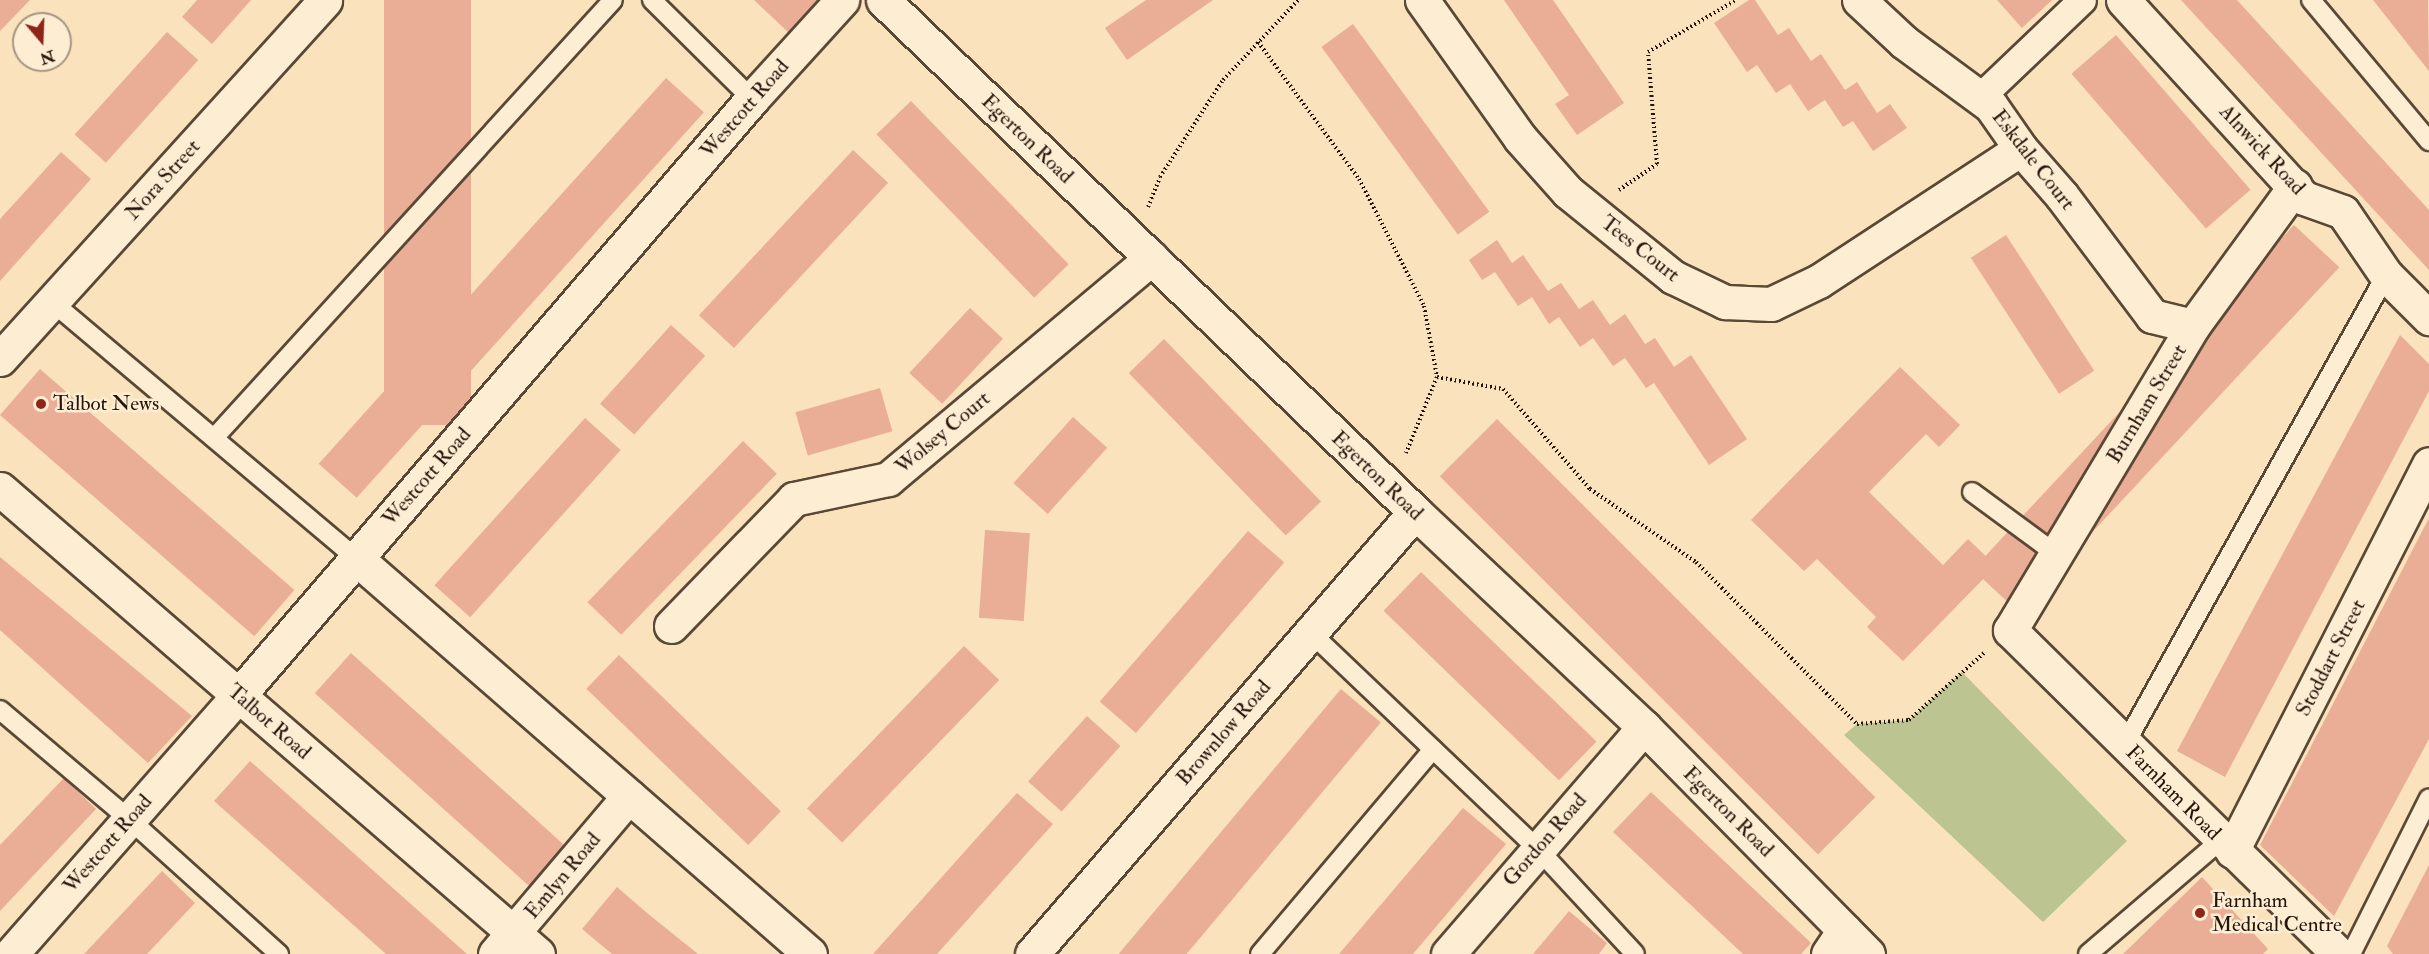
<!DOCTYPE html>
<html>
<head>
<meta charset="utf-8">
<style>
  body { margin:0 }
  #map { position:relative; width:2429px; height:954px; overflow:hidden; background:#fae3bc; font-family:"IM FELL Double Pica",serif }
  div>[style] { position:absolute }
  .green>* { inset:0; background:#bcc492 }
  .building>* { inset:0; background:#eaad95; transform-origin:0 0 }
  .path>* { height:4px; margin-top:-2px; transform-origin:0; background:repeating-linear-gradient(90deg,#24140a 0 1.5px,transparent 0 4.5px) }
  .roads { filter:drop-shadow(2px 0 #5a4836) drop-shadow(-2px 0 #5a4836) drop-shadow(0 2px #5a4836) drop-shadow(0 -2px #5a4836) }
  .service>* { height:18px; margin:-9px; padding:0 9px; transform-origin:9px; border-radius:9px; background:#fcedd3 }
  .pedestrian>* { height:27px; margin:-13.5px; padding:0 13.5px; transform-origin:13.5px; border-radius:13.5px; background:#fcedd3 }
  .minor>* { height:33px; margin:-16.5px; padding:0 16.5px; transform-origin:16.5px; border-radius:16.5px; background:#fcedd3 }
  .dots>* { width:16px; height:16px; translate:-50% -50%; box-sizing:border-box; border:3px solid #fcedd3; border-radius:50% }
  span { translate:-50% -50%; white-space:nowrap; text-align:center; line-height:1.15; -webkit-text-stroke:5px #fcedd3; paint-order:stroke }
  .street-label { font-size:21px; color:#24140a }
  .poi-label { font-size:21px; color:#24140a }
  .left { translate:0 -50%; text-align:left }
  .north { position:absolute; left:12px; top:12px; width:60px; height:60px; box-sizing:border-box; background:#fcedd3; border:2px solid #a69683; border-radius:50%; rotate:161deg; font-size:16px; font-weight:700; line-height:24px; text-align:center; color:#24140a }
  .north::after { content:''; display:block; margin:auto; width:21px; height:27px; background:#8f2418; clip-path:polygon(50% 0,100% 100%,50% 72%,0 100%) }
</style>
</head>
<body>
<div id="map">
  <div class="green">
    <div style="clip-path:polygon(1962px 672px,2127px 841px,2043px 922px,1844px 735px,1857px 724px,1909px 720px)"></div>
  </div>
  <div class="building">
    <div style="clip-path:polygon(0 0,30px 0,0 31px)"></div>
    <div style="clip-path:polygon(197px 0,251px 0,212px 44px,182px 17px)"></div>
    <div style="left:384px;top:0;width:87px;height:425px"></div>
    <div style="clip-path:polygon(754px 0,824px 0,791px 35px)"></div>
    <div style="clip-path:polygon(1146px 0,1213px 0,1127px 60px,1105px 28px)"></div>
    <div style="clip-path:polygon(1504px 0,1553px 0,1624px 103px,1577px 135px,1555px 104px,1569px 95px)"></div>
    <div style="clip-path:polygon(1749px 0,1755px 0,1778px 35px,1789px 28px,1811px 61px,1821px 54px,1845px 90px,1857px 82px,1877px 113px,1890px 104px,1907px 128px,1873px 151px,1853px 121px,1843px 127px,1825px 100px,1808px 111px,1790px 84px,1776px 93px,1757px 65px,1747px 72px,1714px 23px)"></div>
    <div style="clip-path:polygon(1997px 0,2052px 0,2022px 28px)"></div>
    <div style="clip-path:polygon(2181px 0,2237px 0,2429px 210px,2429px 270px)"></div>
    <div style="clip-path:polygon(2373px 0,2428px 0,2429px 71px)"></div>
    <div style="left:1353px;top:24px;width:232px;height:39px;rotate:54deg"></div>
    <div style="left:167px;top:32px;width:42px;height:138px;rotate:42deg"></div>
    <div style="left:2116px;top:35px;width:205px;height:59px;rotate:49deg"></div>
    <div style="left:666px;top:78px;width:51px;height:519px;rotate:42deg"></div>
    <div style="left:911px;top:101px;width:227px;height:48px;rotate:46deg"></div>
    <div style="left:853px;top:150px;width:48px;height:226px;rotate:43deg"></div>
    <div style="clip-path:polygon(61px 152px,91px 179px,0 281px,0 219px)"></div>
    <div style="left:2294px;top:225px;width:62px;height:471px;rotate:43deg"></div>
    <div style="left:2006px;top:235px;width:162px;height:42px;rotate:57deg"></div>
    <div style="clip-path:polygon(1497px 240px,1512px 263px,1523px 255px,1548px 291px,1561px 283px,1579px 309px,1593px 300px,1610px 325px,1625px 314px,1645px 344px,1655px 338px,1674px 367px,1691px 355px,1747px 439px,1709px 465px,1654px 383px,1646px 388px,1625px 358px,1613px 366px,1593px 338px,1580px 347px,1559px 317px,1549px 324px,1532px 297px,1518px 306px,1495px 272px,1482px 280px,1469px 260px)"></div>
    <div style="left:970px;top:308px;width:45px;height:89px;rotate:43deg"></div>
    <div style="left:671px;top:325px;width:46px;height:106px;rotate:42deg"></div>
    <div style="clip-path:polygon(2400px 335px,2429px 364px,2429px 391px,2225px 777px,2177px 751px)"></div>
    <div style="left:1164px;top:339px;width:226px;height:49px;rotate:46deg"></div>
    <div style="clip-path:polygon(1900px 367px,1960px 425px,1939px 447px,1926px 434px,1869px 492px,1943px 565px,1968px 539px,1996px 566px,1903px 661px,1867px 627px,1876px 617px,1817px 559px,1804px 571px,1751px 520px)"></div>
    <div style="left:40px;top:369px;width:337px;height:61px;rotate:41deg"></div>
    <div style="left:880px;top:388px;width:45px;height:88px;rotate:74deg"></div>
    <div style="left:1073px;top:417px;width:46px;height:89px;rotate:42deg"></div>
    <div style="left:585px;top:418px;width:48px;height:225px;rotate:42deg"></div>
    <div style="left:1497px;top:419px;width:535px;height:81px;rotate:45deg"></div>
    <div style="left:743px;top:441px;width:47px;height:224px;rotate:44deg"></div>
    <div style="clip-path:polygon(2429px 518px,2429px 739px,2334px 916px,2260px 845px)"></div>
    <div style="left:985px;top:530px;width:45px;height:88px;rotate:4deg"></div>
    <div style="left:1248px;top:531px;width:48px;height:226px;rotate:41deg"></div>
    <div style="clip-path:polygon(0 557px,192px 716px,148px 763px,0 630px)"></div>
    <div style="left:1421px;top:572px;width:244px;height:54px;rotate:44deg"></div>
    <div style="left:964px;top:646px;width:49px;height:226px;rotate:44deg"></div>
    <div style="left:351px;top:653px;width:292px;height:54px;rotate:42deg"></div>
    <div style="left:619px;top:655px;width:225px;height:47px;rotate:44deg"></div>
    <div style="left:1341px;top:689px;width:52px;height:349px;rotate:40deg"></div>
    <div style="left:1087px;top:716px;width:45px;height:88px;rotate:42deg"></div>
    <div style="clip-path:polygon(250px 761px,467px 954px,386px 954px,214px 801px)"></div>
    <div style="clip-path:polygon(64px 778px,96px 809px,0 911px,0 845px)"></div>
    <div style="clip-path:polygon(1651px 792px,1811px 943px,1801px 954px,1743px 954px,1613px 832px)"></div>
    <div style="clip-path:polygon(1017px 793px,1053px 824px,937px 954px,873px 954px)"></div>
    <div style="clip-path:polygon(1463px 808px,1506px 844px,1413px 954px,1339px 954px)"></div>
    <div style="clip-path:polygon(2429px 865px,2429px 954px,2393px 954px,2387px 946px)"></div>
    <div style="clip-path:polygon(162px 871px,195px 903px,147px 954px,84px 954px)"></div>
    <div style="clip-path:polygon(2202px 877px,2268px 949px,2263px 954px,2123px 954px)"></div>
    <div style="clip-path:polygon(617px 887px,647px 913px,698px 954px,612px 954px,582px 929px)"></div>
    <div style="clip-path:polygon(1569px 911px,1607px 943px,1599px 954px,1533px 954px)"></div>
  </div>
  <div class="path">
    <div style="left:1258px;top:42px;width:170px;rotate:53.6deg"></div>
    <div style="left:1359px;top:179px;width:143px;rotate:62.9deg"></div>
    <div style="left:1424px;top:306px;width:72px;rotate:79.6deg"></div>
    <div style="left:1437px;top:377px;width:82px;rotate:112.2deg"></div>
    <div style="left:1619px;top:190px;width:46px;rotate:-34.4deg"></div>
    <div style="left:1657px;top:164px;width:112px;rotate:-94.6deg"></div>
    <div style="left:1648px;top:52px;width:102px;rotate:-30.6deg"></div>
    <div style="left:1148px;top:207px;width:32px;rotate:-68deg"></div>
    <div style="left:1160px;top:177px;width:116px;rotate:-57deg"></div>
    <div style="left:1223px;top:80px;width:110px;rotate:-46.8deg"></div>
    <div style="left:1437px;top:377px;width:67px;rotate:10.3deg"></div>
    <div style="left:1503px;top:389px;width:133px;rotate:49deg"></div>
    <div style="left:1590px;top:489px;width:129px;rotate:34.6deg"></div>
    <div style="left:1696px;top:562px;width:228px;rotate:45.2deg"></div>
    <div style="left:1857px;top:724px;width:52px;rotate:-4.4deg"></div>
    <div style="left:1909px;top:720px;width:101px;rotate:-41.8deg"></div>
  </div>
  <div class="roads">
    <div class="service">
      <div style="left:652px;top:0;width:141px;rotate:44.7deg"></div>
      <div style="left:2311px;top:0;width:184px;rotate:50.1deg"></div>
      <div style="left:52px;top:302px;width:399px;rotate:40.1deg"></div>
      <div style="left:214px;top:438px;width:592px;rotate:-47.67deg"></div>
      <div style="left:1972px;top:492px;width:104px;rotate:36.4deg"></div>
      <div style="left:1311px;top:633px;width:312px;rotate:43.6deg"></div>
      <div style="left:1537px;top:848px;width:144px;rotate:47.2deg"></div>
      <div style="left:0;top:710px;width:169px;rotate:40.2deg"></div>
      <div style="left:129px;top:819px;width:202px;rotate:42deg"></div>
      <div style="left:2125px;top:744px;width:537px;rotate:-60.9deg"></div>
      <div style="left:1260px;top:954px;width:268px;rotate:-49.8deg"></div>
      <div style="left:2088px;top:954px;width:175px;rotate:-40.6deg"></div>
      <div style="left:2351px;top:954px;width:174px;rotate:-63.4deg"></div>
    </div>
    <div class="pedestrian">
      <div style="left:1979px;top:98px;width:142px;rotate:-43.6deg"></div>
    </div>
    <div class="minor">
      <div style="left:883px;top:0;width:738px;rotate:43.9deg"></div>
      <div style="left:1415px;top:512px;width:314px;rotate:43.2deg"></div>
      <div style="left:1644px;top:727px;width:319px;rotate:45.4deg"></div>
      <div style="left:1422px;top:0;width:169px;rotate:54.6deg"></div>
      <div style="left:1520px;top:138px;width:72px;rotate:48.4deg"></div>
      <div style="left:1568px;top:192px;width:135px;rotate:39deg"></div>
      <div style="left:1673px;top:277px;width:58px;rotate:25.7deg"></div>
      <div style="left:1725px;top:302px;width:46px;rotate:2.5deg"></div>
      <div style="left:1771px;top:304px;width:53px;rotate:-25.6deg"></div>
      <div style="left:1819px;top:281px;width:241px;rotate:-33.2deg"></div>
      <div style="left:1859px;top:0;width:62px;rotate:43deg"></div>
      <div style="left:1904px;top:42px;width:108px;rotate:36.3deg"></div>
      <div style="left:1991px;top:106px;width:52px;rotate:55.1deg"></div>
      <div style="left:2021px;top:149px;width:62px;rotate:48.9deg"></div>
      <div style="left:2062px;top:196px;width:150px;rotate:53.1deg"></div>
      <div style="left:2152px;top:316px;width:42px;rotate:13.7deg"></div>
      <div style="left:2123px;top:0;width:268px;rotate:47.6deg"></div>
      <div style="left:2304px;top:198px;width:41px;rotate:19.7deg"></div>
      <div style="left:2343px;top:212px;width:76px;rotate:55.7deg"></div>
      <div style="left:2386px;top:275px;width:61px;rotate:45deg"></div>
      <div style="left:2295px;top:186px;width:173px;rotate:126.1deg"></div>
      <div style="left:2193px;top:326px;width:355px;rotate:121deg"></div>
      <div style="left:2010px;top:630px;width:461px;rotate:44.6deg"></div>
      <div style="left:0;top:359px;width:484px;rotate:-47.8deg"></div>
      <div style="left:0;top:489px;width:711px;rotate:40.84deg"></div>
      <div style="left:357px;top:559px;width:601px;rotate:41.09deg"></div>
      <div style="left:671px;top:626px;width:177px;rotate:-45.9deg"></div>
      <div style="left:794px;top:499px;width:96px;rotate:-12deg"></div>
      <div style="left:888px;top:479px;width:344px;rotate:-40deg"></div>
      <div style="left:2232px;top:851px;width:434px;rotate:-63deg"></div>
      <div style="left:11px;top:954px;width:344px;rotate:-48.7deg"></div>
      <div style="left:238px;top:696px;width:788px;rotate:-49.27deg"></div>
      <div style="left:752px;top:99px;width:134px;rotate:-47.7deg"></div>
      <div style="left:495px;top:954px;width:207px;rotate:-49.7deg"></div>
      <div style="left:1032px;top:954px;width:585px;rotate:-49.09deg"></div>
      <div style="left:1448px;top:954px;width:300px;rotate:-49.2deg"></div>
      <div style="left:1828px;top:954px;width:29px;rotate:-56deg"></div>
    </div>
  </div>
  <div class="dots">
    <div style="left:41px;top:404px;background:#8f2418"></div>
    <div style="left:2200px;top:913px;background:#8f2418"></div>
  </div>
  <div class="street-label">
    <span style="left:745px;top:109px;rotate:-49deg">Westcott Road</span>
    <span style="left:1027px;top:139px;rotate:44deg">Egerton Road</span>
    <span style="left:2262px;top:150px;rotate:47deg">Alnwick Road</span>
    <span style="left:2033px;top:160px;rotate:52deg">Eskdale Court</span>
    <span style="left:163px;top:180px;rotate:-48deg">Nora Street</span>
    <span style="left:1640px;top:249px;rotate:38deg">Tees Court</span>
    <span style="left:2147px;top:404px;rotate:-59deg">Burnham Street</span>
    <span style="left:943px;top:433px;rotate:-40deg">Wolsey Court</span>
    <span style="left:1377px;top:476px;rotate:44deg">Egerton Road</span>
    <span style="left:427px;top:477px;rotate:-49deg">Westcott Road</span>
    <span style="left:2331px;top:658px;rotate:-63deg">Stoddart Street</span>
    <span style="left:269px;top:722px;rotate:41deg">Talbot Road</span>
    <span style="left:1224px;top:733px;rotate:-49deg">Brownlow Road</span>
    <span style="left:2173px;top:793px;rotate:45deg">Farnham Road</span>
    <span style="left:1728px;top:812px;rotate:45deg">Egerton Road</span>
    <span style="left:1545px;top:840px;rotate:-49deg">Gordon Road</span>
    <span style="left:108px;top:844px;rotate:-49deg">Westcott Road</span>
    <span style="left:563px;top:876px;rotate:-50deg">Emlyn Road</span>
  </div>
  <div class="poi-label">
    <span class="left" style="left:53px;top:404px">Talbot News</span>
    <span class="left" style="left:2212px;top:913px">Farnham<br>Medical Centre</span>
  </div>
  <div class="north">N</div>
</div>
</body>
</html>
